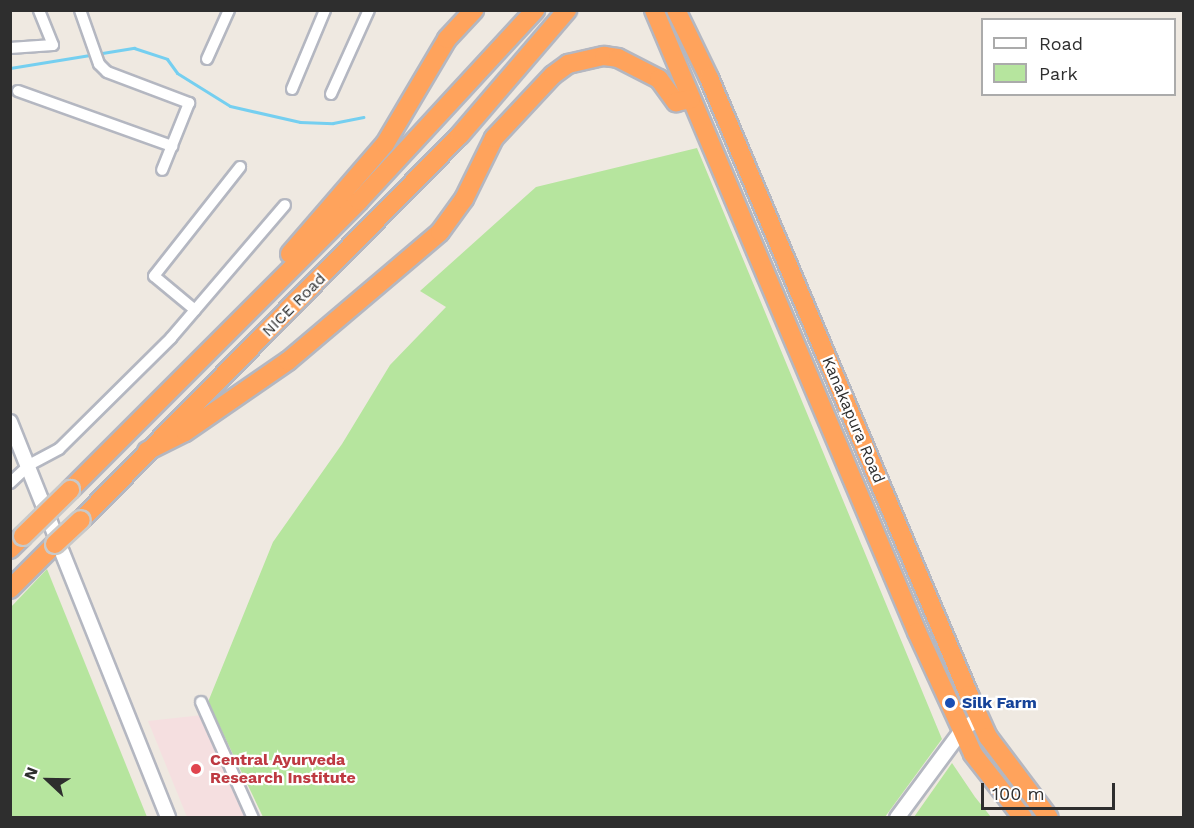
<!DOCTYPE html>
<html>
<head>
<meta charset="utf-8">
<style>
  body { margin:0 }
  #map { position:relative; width:1194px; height:828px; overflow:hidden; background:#efe9e1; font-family:"Work Sans",sans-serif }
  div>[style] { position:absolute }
  .medical>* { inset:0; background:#f5dfe0 }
  .green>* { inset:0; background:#b6e59e }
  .stream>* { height:3px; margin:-1.5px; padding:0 1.5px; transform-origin:1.5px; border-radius:1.5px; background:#75cff0 }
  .roads { filter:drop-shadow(2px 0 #b4b7c1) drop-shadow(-2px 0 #b4b7c1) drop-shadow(0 2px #b4b7c1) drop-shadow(0 -2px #b4b7c1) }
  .street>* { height:10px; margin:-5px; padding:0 5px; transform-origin:5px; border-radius:5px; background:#fff }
  .secondary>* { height:14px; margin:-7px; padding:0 7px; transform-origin:7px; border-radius:7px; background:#fff }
  .highway>* { height:18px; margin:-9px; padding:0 9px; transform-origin:9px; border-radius:9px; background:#ffa35c }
  .bridges { filter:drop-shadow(2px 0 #c9c9c9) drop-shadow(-2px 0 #c9c9c9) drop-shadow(0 2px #c9c9c9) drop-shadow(0 -2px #c9c9c9) }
  .highway-bridge>* { height:18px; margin:-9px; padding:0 9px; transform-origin:9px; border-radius:9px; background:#ffa35c }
  .dots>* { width:16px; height:16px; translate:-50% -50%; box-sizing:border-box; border:3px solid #fff; border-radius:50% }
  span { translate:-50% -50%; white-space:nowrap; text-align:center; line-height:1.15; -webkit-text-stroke:4.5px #fff; paint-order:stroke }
  .street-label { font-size:16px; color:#2e2e2e }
  .transit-label { font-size:16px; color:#164399; font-weight:700 }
  .left { translate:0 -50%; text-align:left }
  .health-label { font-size:16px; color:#be3a42; font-weight:700 }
  .frame { position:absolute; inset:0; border:12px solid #2e2e2e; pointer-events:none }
  .legend { position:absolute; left:981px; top:18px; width:195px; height:78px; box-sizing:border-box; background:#fff; border:2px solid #ababab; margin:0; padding:8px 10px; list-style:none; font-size:18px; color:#2e2e2e }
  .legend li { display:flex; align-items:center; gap:12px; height:30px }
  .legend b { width:30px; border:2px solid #ababab }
  .north { position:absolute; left:18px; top:750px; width:60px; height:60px; -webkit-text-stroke:4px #fff; paint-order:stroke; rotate:292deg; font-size:16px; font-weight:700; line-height:24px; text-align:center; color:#2e2e2e }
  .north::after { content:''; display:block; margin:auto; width:21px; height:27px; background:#2e2e2e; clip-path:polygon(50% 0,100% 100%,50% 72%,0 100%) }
  .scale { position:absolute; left:981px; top:783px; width:134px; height:27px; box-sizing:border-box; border:3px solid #2e2e2e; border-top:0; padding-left:8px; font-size:18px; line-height:21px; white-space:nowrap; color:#2e2e2e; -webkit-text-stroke:4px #fff; paint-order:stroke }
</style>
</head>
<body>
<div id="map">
  <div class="medical">
    <div style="clip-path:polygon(203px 715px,245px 817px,187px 817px,148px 721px)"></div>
  </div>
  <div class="green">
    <div style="clip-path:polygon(697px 148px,942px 739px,885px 817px,263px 817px,208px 702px,273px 542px,342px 444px,390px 365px,446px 307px,420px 291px,536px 187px)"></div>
    <div style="clip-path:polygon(47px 569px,147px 817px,11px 817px,11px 607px)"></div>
    <div style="clip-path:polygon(952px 763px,975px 797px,991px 817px,914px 817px)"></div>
  </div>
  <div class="stream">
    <div style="left:10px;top:68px;width:126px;rotate:-9.2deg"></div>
    <div style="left:134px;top:48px;width:35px;rotate:18deg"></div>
    <div style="left:167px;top:59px;width:17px;rotate:54deg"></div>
    <div style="left:177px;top:73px;width:62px;rotate:31.9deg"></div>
    <div style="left:230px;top:106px;width:72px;rotate:12.9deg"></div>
    <div style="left:300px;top:122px;width:33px;rotate:2deg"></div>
    <div style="left:333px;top:123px;width:31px;rotate:-11deg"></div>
  </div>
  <div class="roads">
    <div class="street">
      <div style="left:80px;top:10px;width:57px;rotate:70.6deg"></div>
      <div style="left:99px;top:64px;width:11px;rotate:45deg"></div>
      <div style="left:107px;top:72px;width:88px;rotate:20.7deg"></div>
      <div style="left:189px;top:103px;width:72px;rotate:111.9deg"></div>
      <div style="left:10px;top:48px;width:43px;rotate:-4deg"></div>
      <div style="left:53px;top:45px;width:38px;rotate:-112deg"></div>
      <div style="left:207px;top:59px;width:54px;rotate:-65.8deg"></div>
      <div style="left:292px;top:89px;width:86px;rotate:-67.3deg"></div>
      <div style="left:18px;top:91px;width:164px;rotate:19.7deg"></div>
      <div style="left:331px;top:94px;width:92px;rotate:-65.7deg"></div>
      <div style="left:195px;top:310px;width:53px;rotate:-140.3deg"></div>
      <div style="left:154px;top:276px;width:139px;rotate:-51.7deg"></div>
      <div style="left:10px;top:483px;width:26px;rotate:-43deg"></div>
      <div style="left:29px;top:465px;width:34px;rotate:-28deg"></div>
      <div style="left:59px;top:449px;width:158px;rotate:-44.7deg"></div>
      <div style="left:171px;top:338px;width:175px;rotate:-49.4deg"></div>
      <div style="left:201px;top:702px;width:127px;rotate:65.9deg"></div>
    </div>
    <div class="secondary">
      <div style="left:10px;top:422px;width:426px;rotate:68.2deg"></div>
      <div style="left:897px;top:818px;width:109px;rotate:-53.5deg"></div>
      <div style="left:962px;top:730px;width:21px;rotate:-35deg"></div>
    </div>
    <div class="highway">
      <div style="left:654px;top:10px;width:675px;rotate:67.08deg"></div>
      <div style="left:917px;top:632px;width:134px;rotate:65.3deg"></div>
      <div style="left:973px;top:754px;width:81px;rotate:52deg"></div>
      <div style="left:676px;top:10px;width:76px;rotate:64.1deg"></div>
      <div style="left:709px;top:78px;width:670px;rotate:67.15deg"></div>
      <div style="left:969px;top:695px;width:46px;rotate:65.7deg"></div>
      <div style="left:988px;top:737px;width:101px;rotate:53deg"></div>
      <div style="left:290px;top:254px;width:145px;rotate:-49.2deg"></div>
      <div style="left:385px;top:144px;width:122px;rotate:-59.4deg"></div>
      <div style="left:447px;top:39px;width:40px;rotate:-47deg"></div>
      <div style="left:147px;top:451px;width:42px;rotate:-26.6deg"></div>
      <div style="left:185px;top:432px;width:125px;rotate:-34.6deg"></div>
      <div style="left:288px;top:361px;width:199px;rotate:-40.3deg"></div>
      <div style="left:440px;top:232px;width:41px;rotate:-54deg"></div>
      <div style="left:464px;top:199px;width:68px;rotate:-63.8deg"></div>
      <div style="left:494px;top:138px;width:86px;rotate:-46.9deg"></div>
      <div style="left:553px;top:75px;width:19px;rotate:-36deg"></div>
      <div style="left:568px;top:64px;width:37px;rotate:-13deg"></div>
      <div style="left:604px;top:56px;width:14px;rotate:8deg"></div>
      <div style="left:618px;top:58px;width:46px;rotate:27.1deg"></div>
      <div style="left:659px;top:79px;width:29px;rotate:54deg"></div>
      <div style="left:676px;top:102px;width:15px;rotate:-11deg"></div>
      <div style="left:70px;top:490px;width:409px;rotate:-45deg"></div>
      <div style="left:359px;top:201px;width:260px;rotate:-47.3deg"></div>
      <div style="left:81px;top:520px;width:540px;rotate:-45.45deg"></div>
      <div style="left:460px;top:135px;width:165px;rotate:-49.4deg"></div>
      <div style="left:10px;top:549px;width:18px;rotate:-45deg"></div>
      <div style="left:10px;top:589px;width:64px;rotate:-45deg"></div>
    </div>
  </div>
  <div class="bridges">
    <div class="highway-bridge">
      <div style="left:23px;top:536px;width:66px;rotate:-44.4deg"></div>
      <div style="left:55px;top:544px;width:35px;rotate:-43deg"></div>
    </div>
  </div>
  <div class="dots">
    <div style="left:950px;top:703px;background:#1a4fb4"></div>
    <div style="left:196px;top:769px;background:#e0444e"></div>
  </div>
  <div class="street-label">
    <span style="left:294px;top:305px;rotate:-45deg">NICE Road</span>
    <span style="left:853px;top:420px;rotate:67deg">Kanakapura Road</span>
  </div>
  <div class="transit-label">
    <span class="left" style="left:962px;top:703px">Silk Farm</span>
  </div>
  <div class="health-label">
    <span class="left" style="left:210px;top:769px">Central Ayurveda<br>Research Institute</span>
  </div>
  <div class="frame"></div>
  <ul class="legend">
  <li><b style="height:8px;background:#fff"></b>Road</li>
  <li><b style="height:16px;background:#b6e59e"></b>Park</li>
  </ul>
  <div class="north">N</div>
  <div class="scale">100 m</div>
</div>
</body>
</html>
